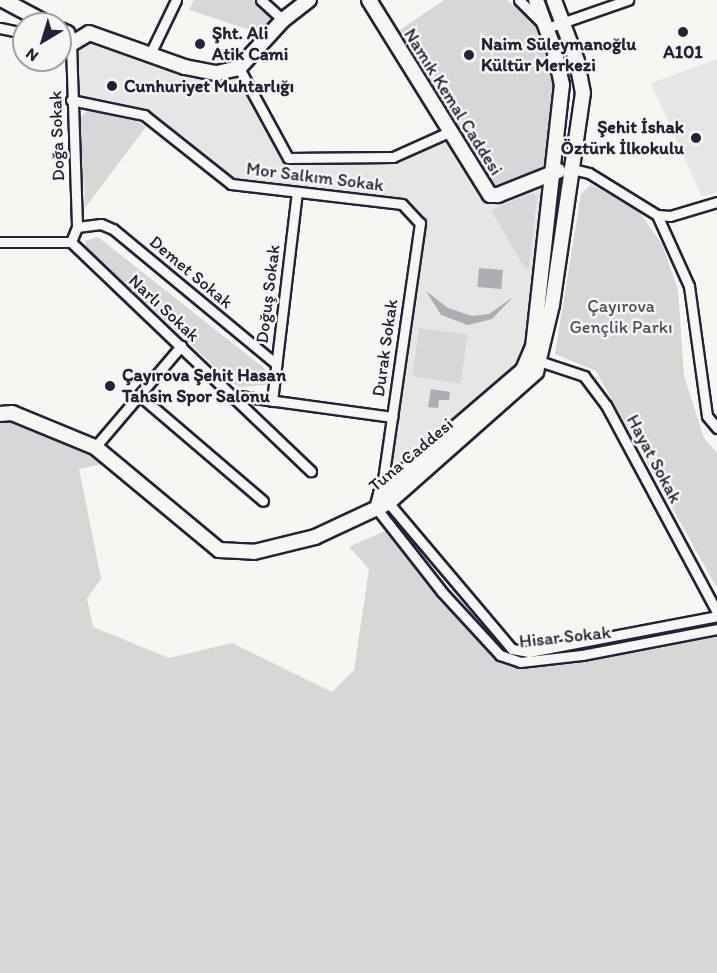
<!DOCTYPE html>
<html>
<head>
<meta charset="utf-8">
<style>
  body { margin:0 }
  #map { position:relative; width:717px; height:973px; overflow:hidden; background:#f6f6f2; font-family:Itim,sans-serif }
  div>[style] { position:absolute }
  .built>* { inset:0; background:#e6e6e4 }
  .green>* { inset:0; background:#d7d7d7; transform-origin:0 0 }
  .water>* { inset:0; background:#adadb3; transform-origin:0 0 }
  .roads { filter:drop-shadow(2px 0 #22223b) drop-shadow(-2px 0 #22223b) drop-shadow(0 2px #22223b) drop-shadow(0 -2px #22223b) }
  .street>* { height:9px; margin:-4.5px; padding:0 4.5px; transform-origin:4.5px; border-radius:4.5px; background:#f6f6f2 }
  .secondary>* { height:14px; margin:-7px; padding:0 7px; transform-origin:7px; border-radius:7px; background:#f6f6f2 }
  .dots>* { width:16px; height:16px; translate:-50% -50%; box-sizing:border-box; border:3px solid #f6f6f2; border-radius:50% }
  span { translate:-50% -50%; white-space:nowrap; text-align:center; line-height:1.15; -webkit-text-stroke:5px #f6f6f2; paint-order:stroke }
  .poi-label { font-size:18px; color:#22223b; font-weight:700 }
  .left { translate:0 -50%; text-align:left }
  .right { translate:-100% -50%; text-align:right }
  .street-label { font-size:18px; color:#22223b }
  .park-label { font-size:18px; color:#4f4f62 }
  .north { position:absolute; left:12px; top:12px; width:60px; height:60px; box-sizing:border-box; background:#f6f6f2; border:2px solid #a1a1a9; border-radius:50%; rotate:218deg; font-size:16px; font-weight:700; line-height:24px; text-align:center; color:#22223b }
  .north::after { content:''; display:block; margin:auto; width:21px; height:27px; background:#22223b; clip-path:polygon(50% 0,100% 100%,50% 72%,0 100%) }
</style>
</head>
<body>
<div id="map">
  <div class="built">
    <div style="clip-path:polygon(88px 33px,185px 67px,239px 68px,288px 158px,393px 157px,447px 130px,490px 195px,554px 169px,523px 371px,380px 496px,420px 223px,401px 204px,232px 184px,146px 115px,71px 101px,71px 44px)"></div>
    <div style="clip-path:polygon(717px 59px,717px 192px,702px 197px,651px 83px)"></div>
  </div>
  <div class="green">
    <div style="clip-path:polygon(194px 0,255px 0,274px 17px,258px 33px,189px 10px)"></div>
    <div style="clip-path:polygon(444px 0,507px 0,529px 18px,546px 43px,556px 92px,544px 168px,491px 190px,400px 30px)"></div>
    <div style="clip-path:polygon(87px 111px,130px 117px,146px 127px,85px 208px,80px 118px)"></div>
    <div style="clip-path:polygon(591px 184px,639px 212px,662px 244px,678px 290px,684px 376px,704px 438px,717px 453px,717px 588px,596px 371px,555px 354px,581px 194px)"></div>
    <div style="clip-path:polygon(532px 193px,537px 196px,529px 268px,524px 267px,491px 210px)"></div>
    <div style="clip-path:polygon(98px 237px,264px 368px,268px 374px,266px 385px,240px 387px,232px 383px,86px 247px,85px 241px)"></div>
    <div style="left:419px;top:328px;width:49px;height:49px;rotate:8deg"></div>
    <div style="clip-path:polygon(12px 417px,77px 442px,103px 464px,79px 469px,101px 579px,87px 598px,93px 627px,169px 658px,232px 643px,332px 692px,354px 670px,369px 569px,349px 547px,387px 530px,498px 656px,522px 662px,717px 630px,717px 973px,0 973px,0 420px)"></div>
  </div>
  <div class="water">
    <div style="left:479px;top:268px;width:24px;height:19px;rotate:5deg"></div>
    <div style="clip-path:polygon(426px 291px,448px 308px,472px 316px,489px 314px,513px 297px,492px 319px,468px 325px,441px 315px)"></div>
    <div style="clip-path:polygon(431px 389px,450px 392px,449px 400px,439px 400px,438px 408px,428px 407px)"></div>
  </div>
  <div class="roads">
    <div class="street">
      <div style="left:261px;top:0;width:30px;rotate:42deg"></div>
      <div style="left:519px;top:0;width:40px;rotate:45deg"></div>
      <div style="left:547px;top:28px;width:86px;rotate:-19.1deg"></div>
      <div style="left:0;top:28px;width:25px;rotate:12deg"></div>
      <div style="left:60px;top:41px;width:11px;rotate:15deg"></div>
      <div style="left:71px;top:44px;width:183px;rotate:88.1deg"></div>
      <div style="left:77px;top:227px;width:16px;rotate:112deg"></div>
      <div style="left:150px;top:54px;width:60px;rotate:-64.3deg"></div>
      <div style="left:239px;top:68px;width:102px;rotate:61.4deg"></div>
      <div style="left:288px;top:158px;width:105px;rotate:-0.5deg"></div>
      <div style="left:393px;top:157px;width:61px;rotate:-24.1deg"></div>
      <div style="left:71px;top:100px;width:75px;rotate:11.6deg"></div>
      <div style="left:144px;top:115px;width:111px;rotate:38.4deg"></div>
      <div style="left:231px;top:184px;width:172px;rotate:6.7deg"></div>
      <div style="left:402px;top:204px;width:26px;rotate:47deg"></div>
      <div style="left:420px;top:223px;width:274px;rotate:98.2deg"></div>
      <div style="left:381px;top:494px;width:203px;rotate:49.8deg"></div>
      <div style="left:512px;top:649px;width:17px;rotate:10deg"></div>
      <div style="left:529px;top:652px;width:191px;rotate:-10.8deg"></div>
      <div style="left:572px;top:169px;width:17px;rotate:13deg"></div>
      <div style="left:589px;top:173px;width:80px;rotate:31.7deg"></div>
      <div style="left:657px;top:215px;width:78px;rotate:65.7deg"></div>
      <div style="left:689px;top:286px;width:131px;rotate:82.1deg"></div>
      <div style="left:707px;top:416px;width:16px;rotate:50deg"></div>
      <div style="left:657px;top:215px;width:13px;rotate:4deg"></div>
      <div style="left:670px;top:216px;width:49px;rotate:-16.6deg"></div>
      <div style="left:77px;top:227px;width:24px;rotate:-7deg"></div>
      <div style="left:101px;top:224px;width:13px;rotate:23deg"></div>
      <div style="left:113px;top:229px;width:212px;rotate:39.6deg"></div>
      <div style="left:0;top:242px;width:71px"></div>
      <div style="left:71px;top:242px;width:332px;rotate:43.7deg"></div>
      <div style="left:533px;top:359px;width:54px;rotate:18.4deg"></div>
      <div style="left:584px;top:376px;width:36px;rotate:53deg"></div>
      <div style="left:606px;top:405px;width:235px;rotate:61.8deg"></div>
      <div style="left:139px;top:395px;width:163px;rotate:40.5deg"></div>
      <div style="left:232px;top:395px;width:162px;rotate:7.8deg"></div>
      <div style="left:272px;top:401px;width:210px;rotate:-83.2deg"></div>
      <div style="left:95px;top:447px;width:133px;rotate:-49.6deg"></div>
      <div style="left:377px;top:509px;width:105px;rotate:51.9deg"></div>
      <div style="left:442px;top:592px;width:86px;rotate:47.4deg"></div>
      <div style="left:500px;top:655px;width:21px;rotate:19deg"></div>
      <div style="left:520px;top:662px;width:62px;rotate:-6.4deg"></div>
      <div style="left:582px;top:655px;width:137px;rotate:-10.9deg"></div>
    </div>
    <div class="secondary">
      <div style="left:3px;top:0;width:51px;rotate:28.1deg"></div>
      <div style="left:369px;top:0;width:229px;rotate:58.2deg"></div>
      <div style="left:490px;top:195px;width:8px"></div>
      <div style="left:498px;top:195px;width:65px;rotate:-21.8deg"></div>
      <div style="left:60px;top:30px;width:8px;rotate:23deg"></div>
      <div style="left:67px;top:33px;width:12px;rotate:70deg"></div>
      <div style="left:71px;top:44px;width:21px;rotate:-31deg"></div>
      <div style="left:89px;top:33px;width:102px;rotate:19.5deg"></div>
      <div style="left:185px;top:67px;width:33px;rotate:11deg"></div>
      <div style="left:217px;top:73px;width:23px;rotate:-13deg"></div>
      <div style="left:239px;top:68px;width:65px;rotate:-47.5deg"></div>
      <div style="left:283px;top:20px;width:33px;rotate:-38deg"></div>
      <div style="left:0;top:414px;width:12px;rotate:-5deg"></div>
      <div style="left:12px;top:413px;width:90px;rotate:22.3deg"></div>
      <div style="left:95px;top:447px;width:161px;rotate:39.7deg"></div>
      <div style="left:219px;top:550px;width:35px;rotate:3deg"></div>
      <div style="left:254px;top:552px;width:63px;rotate:-13.8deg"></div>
      <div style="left:315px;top:537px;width:81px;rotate:-25deg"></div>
      <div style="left:388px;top:503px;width:198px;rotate:-41.5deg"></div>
      <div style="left:536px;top:372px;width:69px;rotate:-76.6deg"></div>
      <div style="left:552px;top:305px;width:214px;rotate:-81.7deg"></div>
      <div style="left:583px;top:93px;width:33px;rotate:-101deg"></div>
      <div style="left:577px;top:61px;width:65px;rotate:-110.7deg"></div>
      <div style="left:377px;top:509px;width:16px;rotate:-75deg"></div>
      <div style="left:381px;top:494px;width:30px;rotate:-44deg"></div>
      <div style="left:403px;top:473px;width:158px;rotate:-40.6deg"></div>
      <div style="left:523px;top:370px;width:25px;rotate:-67deg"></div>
      <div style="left:533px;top:347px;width:264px;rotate:-83.7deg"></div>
      <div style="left:562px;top:85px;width:34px;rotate:-102deg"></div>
      <div style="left:555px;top:52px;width:55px;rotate:-110.1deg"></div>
    </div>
  </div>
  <div class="dots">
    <div style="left:683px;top:32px;background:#22223b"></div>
    <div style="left:200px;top:44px;background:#22223b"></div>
    <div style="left:469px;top:55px;background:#22223b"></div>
    <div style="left:112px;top:86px;background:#22223b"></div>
    <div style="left:696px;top:138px;background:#22223b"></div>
    <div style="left:110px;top:386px;background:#22223b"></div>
  </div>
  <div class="poi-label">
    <span class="left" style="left:212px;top:44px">Şht. Ali<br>Atik Cami</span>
    <span class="left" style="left:481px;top:55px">Naim Süleymanoğlu<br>Kültür Merkezi</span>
    <span style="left:683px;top:52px">A101</span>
    <span class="left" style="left:124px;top:86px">Cunhuriyet Muhtarlığı</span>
    <span class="right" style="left:684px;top:138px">Şehit İshak<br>Öztürk İlkokulu</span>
    <span class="left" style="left:122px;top:386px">Çayırova Şehit Hasan<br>Tahsin Spor Salonu</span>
  </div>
  <div class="street-label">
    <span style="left:453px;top:102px;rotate:58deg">Namık Kemal Caddesi</span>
    <span style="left:57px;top:136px;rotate:-92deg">Doğa Sokak</span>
    <span style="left:315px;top:177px;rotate:7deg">Mor Salkım Sokak</span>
    <span style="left:191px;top:272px;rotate:40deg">Demet Sokak</span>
    <span style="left:268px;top:294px;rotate:-83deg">Doğuş Sokak</span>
    <span style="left:164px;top:308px;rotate:43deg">Narlı Sokak</span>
    <span style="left:385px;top:348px;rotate:-82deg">Durak Sokak</span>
    <span style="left:411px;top:455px;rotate:-40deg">Tuna Caddesi</span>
    <span style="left:654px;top:459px;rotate:62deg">Hayat Sokak</span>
    <span style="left:565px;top:637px;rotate:-6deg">Hisar Sokak</span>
  </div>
  <div class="park-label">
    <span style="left:621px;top:317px">Çayırova<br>Gençlik Parkı</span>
  </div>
  <div class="north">N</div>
</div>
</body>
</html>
